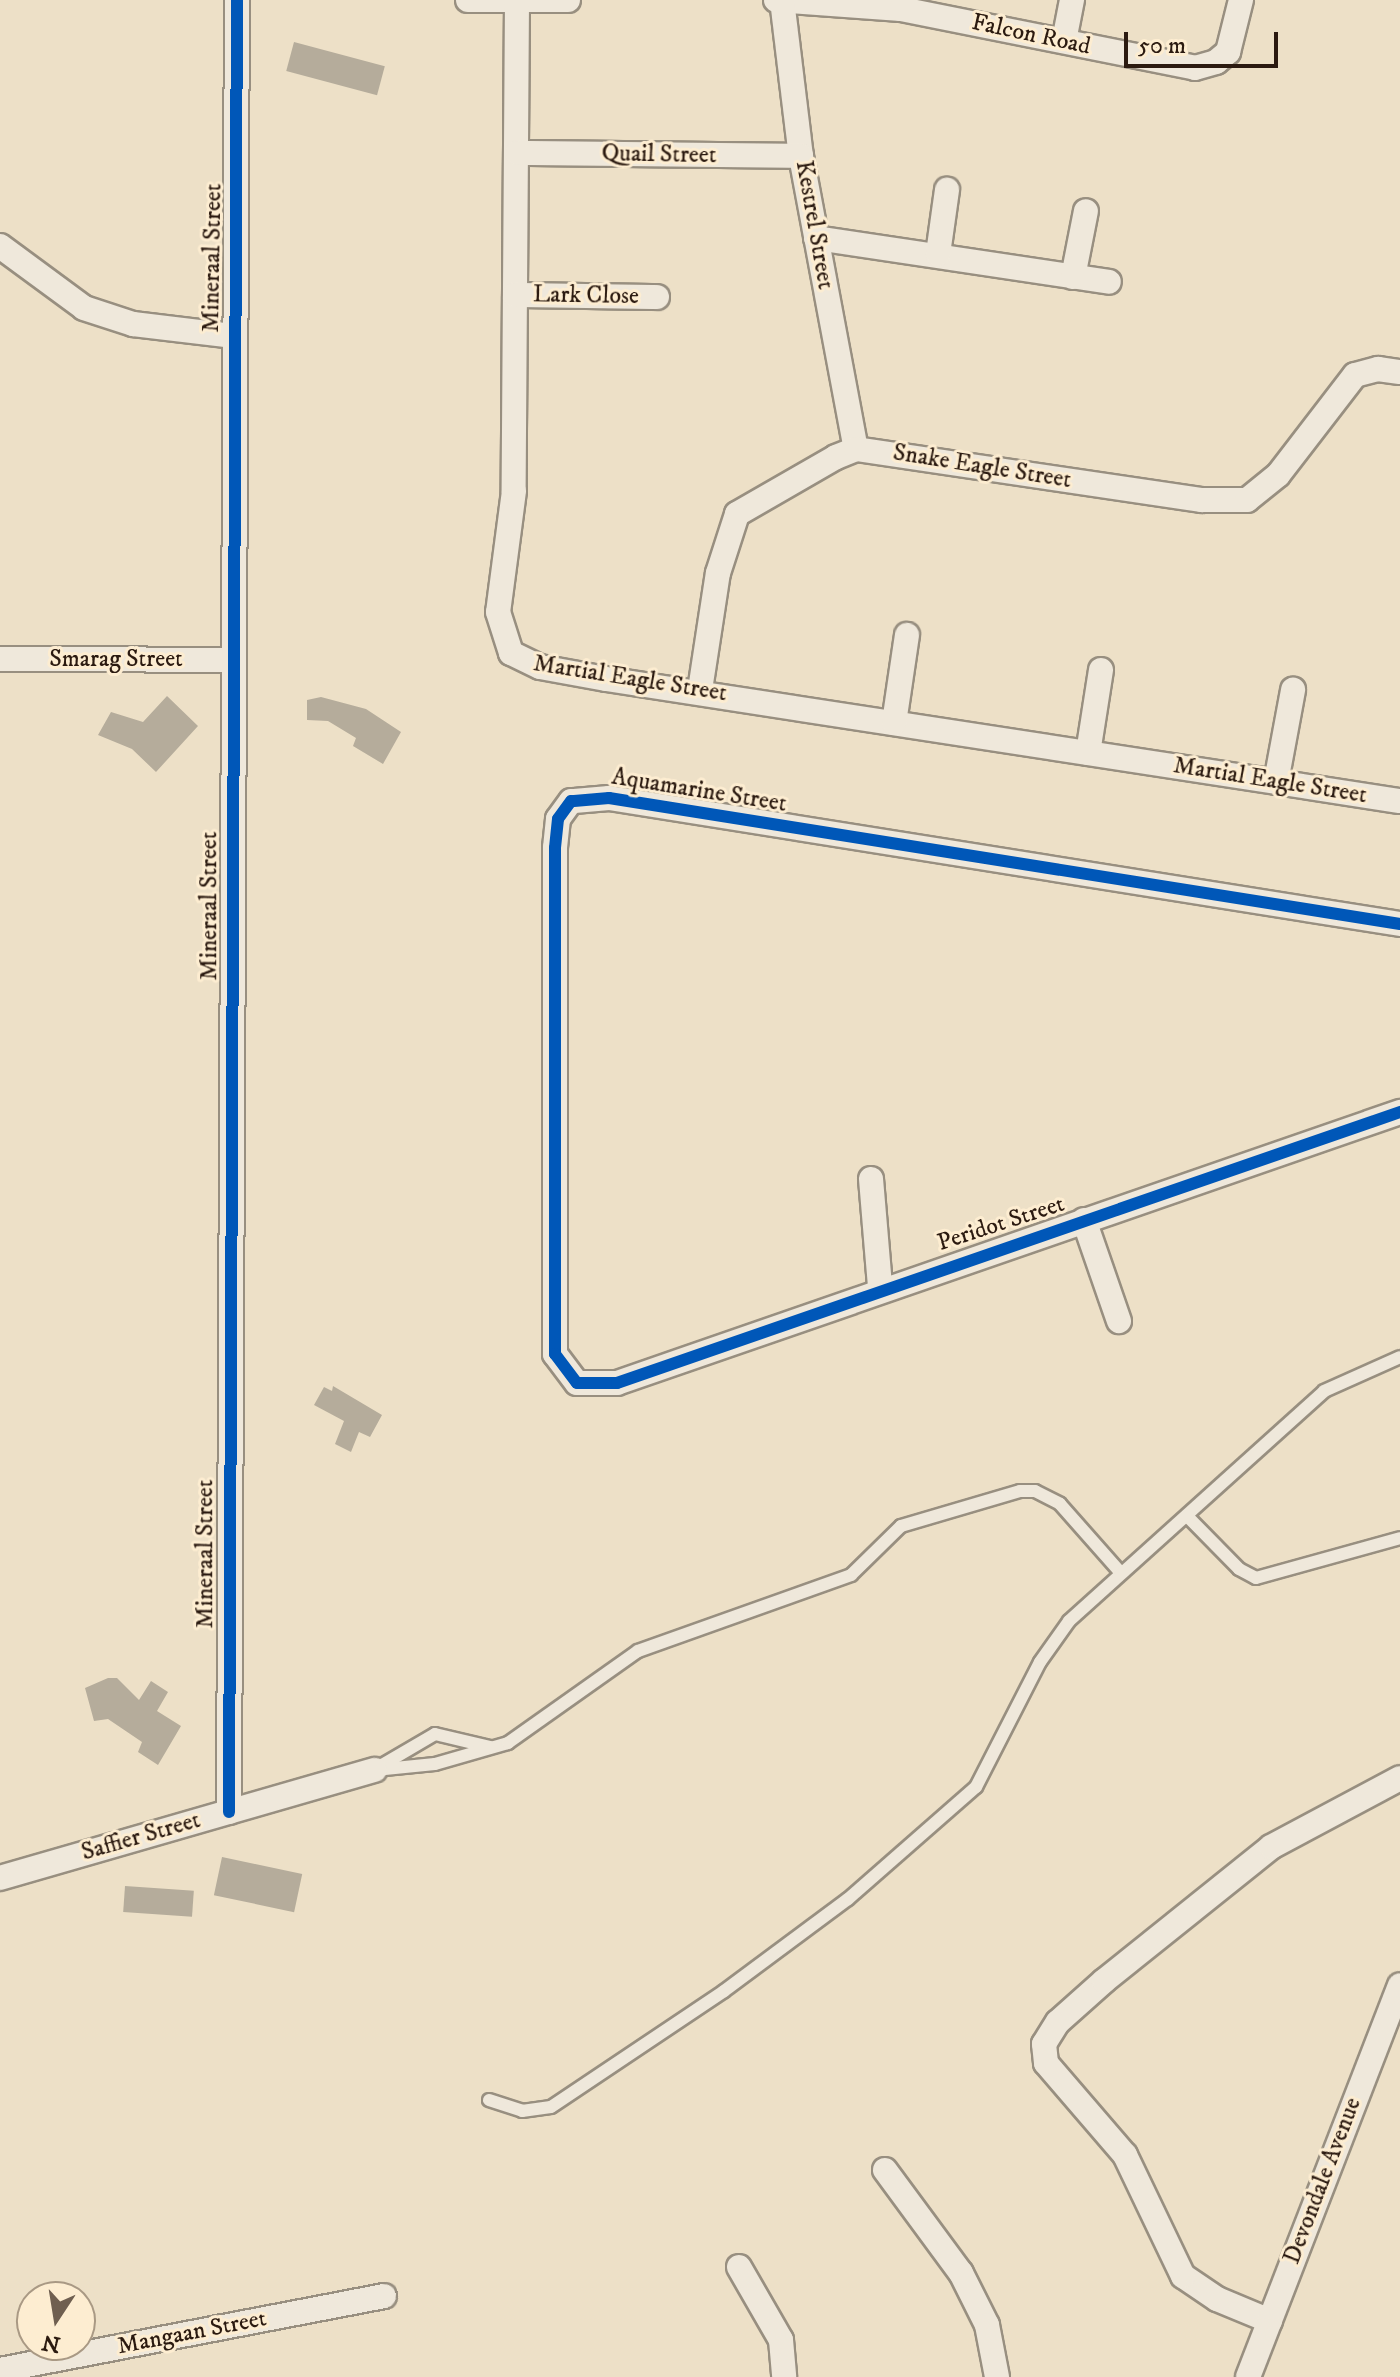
<!DOCTYPE html>
<html>
<head>
<meta charset="utf-8">
<style>
  body { margin:0 }
  #map { position:relative; width:1400px; height:2377px; overflow:hidden; background:#ede0c7; font-family:"IM FELL DW Pica",serif }
  div>[style] { position:absolute }
  .building>* { inset:0; background:#b5ac9b; transform-origin:0 0 }
  .roads { filter:drop-shadow(2px 0 #988f80) drop-shadow(-2px 0 #988f80) drop-shadow(0 2px #988f80) drop-shadow(0 -2px #988f80) }
  .lane>* { height:12px; margin:-6px; padding:0 6px; transform-origin:6px; border-radius:6px; background:#efe8db }
  .street>* { height:24px; margin:-12px; padding:0 12px; transform-origin:12px; border-radius:12px; background:#efe8db }
  .cycleway>* { height:12px; margin:-6px; padding:0 6px; transform-origin:6px; border-radius:6px; background:#0057b8 }
  span { translate:-50% -50%; white-space:nowrap; text-align:center; line-height:1.15; -webkit-text-stroke:6px #fdedd1; paint-order:stroke }
  .street-label { font-size:24px; color:#2b1a10 }
  .north { position:absolute; left:16px; top:2281px; width:80px; height:80px; box-sizing:border-box; background:#fdedd1; border:2px solid #a99984; border-radius:50%; rotate:192deg; font-size:22px; font-weight:700; line-height:32px; text-align:center; color:#2b1a10 }
  .north::after { content:''; display:block; margin:auto; width:28px; height:36px; background:#6f5f50; clip-path:polygon(50% 0,100% 100%,50% 72%,0 100%) }
  .scale { position:absolute; left:1124px; top:32px; width:154px; height:36px; box-sizing:border-box; border:4px solid #2b1a10; border-top:0; padding-left:10px; font-size:24px; line-height:28px; white-space:nowrap; color:#2b1a10; -webkit-text-stroke:6px #fdedd1; paint-order:stroke }
</style>
</head>
<body>
<div id="map">
  <div class="building">
    <div style="left:294px;top:42px;width:94px;height:30px;rotate:15deg"></div>
    <div style="clip-path:polygon(167px 696px,198px 726px,156px 772px,132px 749px,98px 735px,111px 712px,143px 722px)"></div>
    <div style="clip-path:polygon(321px 697px,366px 709px,401px 732px,383px 764px,353px 746px,356px 738px,328px 721px,307px 720px,307px 700px)"></div>
    <div style="clip-path:polygon(333px 1386px,382px 1415px,370px 1437px,359px 1432px,351px 1452px,335px 1444px,344px 1421px,314px 1405px,324px 1387px,332px 1391px)"></div>
    <div style="clip-path:polygon(108px 1678px,117px 1678px,139px 1700px,151px 1681px,168px 1692px,157px 1711px,181px 1726px,158px 1765px,138px 1752px,142px 1742px,108px 1719px,94px 1721px,85px 1688px)"></div>
    <div style="left:222px;top:1857px;width:82px;height:39px;rotate:12deg"></div>
    <div style="left:125px;top:1886px;width:69px;height:26px;rotate:4deg"></div>
  </div>
  <div class="roads">
    <div class="lane">
      <div style="left:1187px;top:1516px;width:74px;rotate:45.5deg"></div>
      <div style="left:1239px;top:1569px;width:19px;rotate:28deg"></div>
      <div style="left:1256px;top:1578px;width:149px;rotate:-15.5deg"></div>
      <div style="left:377px;top:1768px;width:67px;rotate:-30.4deg"></div>
      <div style="left:435px;top:1734px;width:57px;rotate:13.3deg"></div>
      <div style="left:375px;top:1770px;width:60px;rotate:-5.7deg"></div>
      <div style="left:435px;top:1764px;width:76px;rotate:-16deg"></div>
      <div style="left:508px;top:1743px;width:159px;rotate:-35.3deg"></div>
      <div style="left:638px;top:1651px;width:226px;rotate:-19.6deg"></div>
      <div style="left:851px;top:1575px;width:70px;rotate:-44.4deg"></div>
      <div style="left:901px;top:1526px;width:124px;rotate:-16.4deg"></div>
      <div style="left:1020px;top:1491px;width:15px"></div>
      <div style="left:1035px;top:1491px;width:28px;rotate:27deg"></div>
      <div style="left:1060px;top:1504px;width:92px;rotate:48.5deg"></div>
      <div style="left:489px;top:2100px;width:35px;rotate:18deg"></div>
      <div style="left:522px;top:2111px;width:29px;rotate:-8deg"></div>
      <div style="left:551px;top:2107px;width:208px;rotate:-33.8deg"></div>
      <div style="left:724px;top:1991px;width:154px;rotate:-36.6deg"></div>
      <div style="left:848px;top:1899px;width:170px;rotate:-41.2deg"></div>
      <div style="left:976px;top:1787px;width:140px;rotate:-62.9deg"></div>
      <div style="left:1040px;top:1662px;width:50px;rotate:-54.7deg"></div>
      <div style="left:1069px;top:1621px;width:343px;rotate:-42deg"></div>
      <div style="left:1324px;top:1391px;width:83px;rotate:-24.1deg"></div>
    </div>
    <div class="street">
      <div style="left:468px;top:0;width:100px"></div>
      <div style="left:776px;top:0;width:125px;rotate:4.1deg"></div>
      <div style="left:901px;top:9px;width:300px;rotate:11.3deg"></div>
      <div style="left:1195px;top:68px;width:22px;rotate:-16deg"></div>
      <div style="left:1216px;top:62px;width:16px;rotate:-40deg"></div>
      <div style="left:1228px;top:52px;width:54px;rotate:-76deg"></div>
      <div style="left:782px;top:0;width:157px;rotate:83.1deg"></div>
      <div style="left:801px;top:156px;width:298px;rotate:79.4deg"></div>
      <div style="left:517px;top:1px;width:490px;rotate:90.4deg"></div>
      <div style="left:514px;top:491px;width:122px;rotate:97.5deg"></div>
      <div style="left:498px;top:612px;width:43px;rotate:72.4deg"></div>
      <div style="left:511px;top:653px;width:32px;rotate:26deg"></div>
      <div style="left:540px;top:667px;width:67px;rotate:10.3deg"></div>
      <div style="left:606px;top:679px;width:803px;rotate:8.74deg"></div>
      <div style="left:1064px;top:41px;width:42px;rotate:-79deg"></div>
      <div style="left:518px;top:153px;width:283px;rotate:0.6deg"></div>
      <div style="left:816px;top:238px;width:296px;rotate:8.5deg"></div>
      <div style="left:0;top:246px;width:104px;rotate:36.4deg"></div>
      <div style="left:84px;top:308px;width:52px;rotate:18.1deg"></div>
      <div style="left:133px;top:324px;width:102px;rotate:6.8deg"></div>
      <div style="left:938px;top:254px;width:65px;rotate:-82deg"></div>
      <div style="left:1073px;top:277px;width:67px;rotate:-78.9deg"></div>
      <div style="left:515px;top:295px;width:142px;rotate:0.8deg"></div>
      <div style="left:0;top:659px;width:232px;rotate:0.2deg"></div>
      <div style="left:700px;top:690px;width:118px;rotate:-81.3deg"></div>
      <div style="left:718px;top:573px;width:62px;rotate:-72.1deg"></div>
      <div style="left:737px;top:514px;width:114px;rotate:-29.9deg"></div>
      <div style="left:836px;top:457px;width:22px;rotate:-22deg"></div>
      <div style="left:856px;top:449px;width:350px;rotate:8.4deg"></div>
      <div style="left:1202px;top:500px;width:45px"></div>
      <div style="left:1247px;top:500px;width:40px;rotate:-39deg"></div>
      <div style="left:1278px;top:475px;width:126px;rotate:-52.4deg"></div>
      <div style="left:1355px;top:375px;width:24px;rotate:-15deg"></div>
      <div style="left:1378px;top:369px;width:22px;rotate:8deg"></div>
      <div style="left:894px;top:723px;width:89px;rotate:-81.6deg"></div>
      <div style="left:1088px;top:753px;width:84px;rotate:-81.1deg"></div>
      <div style="left:1276px;top:782px;width:94px;rotate:-79.5deg"></div>
      <div style="left:1400px;top:924px;width:801px;rotate:-170.95deg"></div>
      <div style="left:609px;top:798px;width:38px;rotate:175deg"></div>
      <div style="left:571px;top:801px;width:22px;rotate:126deg"></div>
      <div style="left:558px;top:819px;width:29px;rotate:96deg"></div>
      <div style="left:555px;top:848px;width:506px;rotate:90deg"></div>
      <div style="left:555px;top:1354px;width:36px;rotate:53deg"></div>
      <div style="left:577px;top:1383px;width:40px"></div>
      <div style="left:617px;top:1383px;width:829px;rotate:-19.09deg"></div>
      <div style="left:871px;top:1179px;width:108px;rotate:85.2deg"></div>
      <div style="left:1084px;top:1220px;width:107px;rotate:70.9deg"></div>
      <div style="left:229px;top:1812px;width:1812px;rotate:-89.75deg"></div>
      <div style="left:0;top:1878px;width:390px;rotate:-16.1deg"></div>
      <div style="left:885px;top:2170px;width:128px;rotate:53.6deg"></div>
      <div style="left:961px;top:2273px;width:58px;rotate:63.4deg"></div>
      <div style="left:987px;top:2325px;width:53px;rotate:79.1deg"></div>
      <div style="left:739px;top:2267px;width:84px;rotate:60.1deg"></div>
      <div style="left:781px;top:2340px;width:37px;rotate:85deg"></div>
      <div style="left:1270px;top:2321px;width:57px;rotate:-157.5deg"></div>
      <div style="left:1217px;top:2299px;width:41px;rotate:-145.9deg"></div>
      <div style="left:1183px;top:2276px;width:134px;rotate:-115.6deg"></div>
      <div style="left:1125px;top:2155px;width:121px;rotate:-130.7deg"></div>
      <div style="left:1046px;top:2063px;width:19px;rotate:-96deg"></div>
      <div style="left:1044px;top:2044px;width:26px;rotate:-58deg"></div>
      <div style="left:1058px;top:2022px;width:62px;rotate:-41.7deg"></div>
      <div style="left:1104px;top:1981px;width:214px;rotate:-38.7deg"></div>
      <div style="left:1271px;top:1847px;width:146px;rotate:-28.1deg"></div>
      <div style="left:0;top:2370px;width:391px;rotate:-10.9deg"></div>
      <div style="left:1248px;top:2377px;width:420px;rotate:-68.8deg"></div>
    </div>
  </div>
  <div class="cycleway">
    <div style="left:1400px;top:924px;width:801px;rotate:-170.95deg"></div>
    <div style="left:609px;top:798px;width:38px;rotate:175deg"></div>
    <div style="left:571px;top:801px;width:22px;rotate:126deg"></div>
    <div style="left:558px;top:819px;width:29px;rotate:96deg"></div>
    <div style="left:555px;top:848px;width:506px;rotate:90deg"></div>
    <div style="left:555px;top:1354px;width:36px;rotate:53deg"></div>
    <div style="left:577px;top:1383px;width:40px"></div>
    <div style="left:617px;top:1383px;width:829px;rotate:-19.09deg"></div>
    <div style="left:229px;top:1812px;width:1812px;rotate:-89.75deg"></div>
  </div>
  <div class="street-label">
    <span style="left:1031px;top:35px;rotate:12deg">Falcon Road</span>
    <span style="left:659px;top:155px;rotate:1deg">Quail Street</span>
    <span style="left:814px;top:225px;rotate:80deg">Kestrel Street</span>
    <span style="left:213px;top:258px;rotate:-89deg">Mineraal Street</span>
    <span style="left:586px;top:296px;rotate:1deg">Lark Close</span>
    <span style="left:982px;top:467px;rotate:9deg">Snake Eagle Street</span>
    <span style="left:116px;top:660px">Smarag Street</span>
    <span style="left:630px;top:679px;rotate:9deg">Martial Eagle Street</span>
    <span style="left:1270px;top:781px;rotate:9deg">Martial Eagle Street</span>
    <span style="left:699px;top:791px;rotate:9deg">Aquamarine Street</span>
    <span style="left:210px;top:906px;rotate:-90deg">Mineraal Street</span>
    <span style="left:1001px;top:1224px;rotate:-18deg">Peridot Street</span>
    <span style="left:206px;top:1554px;rotate:-90deg">Mineraal Street</span>
    <span style="left:141px;top:1837px;rotate:-16deg">Saffier Street</span>
    <span style="left:1323px;top:2181px;rotate:-69deg">Devondale Avenue</span>
    <span style="left:192px;top:2333px;rotate:-11deg">Mangaan Street</span>
  </div>
  <div class="north">N</div>
  <div class="scale">50 m</div>
</div>
</body>
</html>
